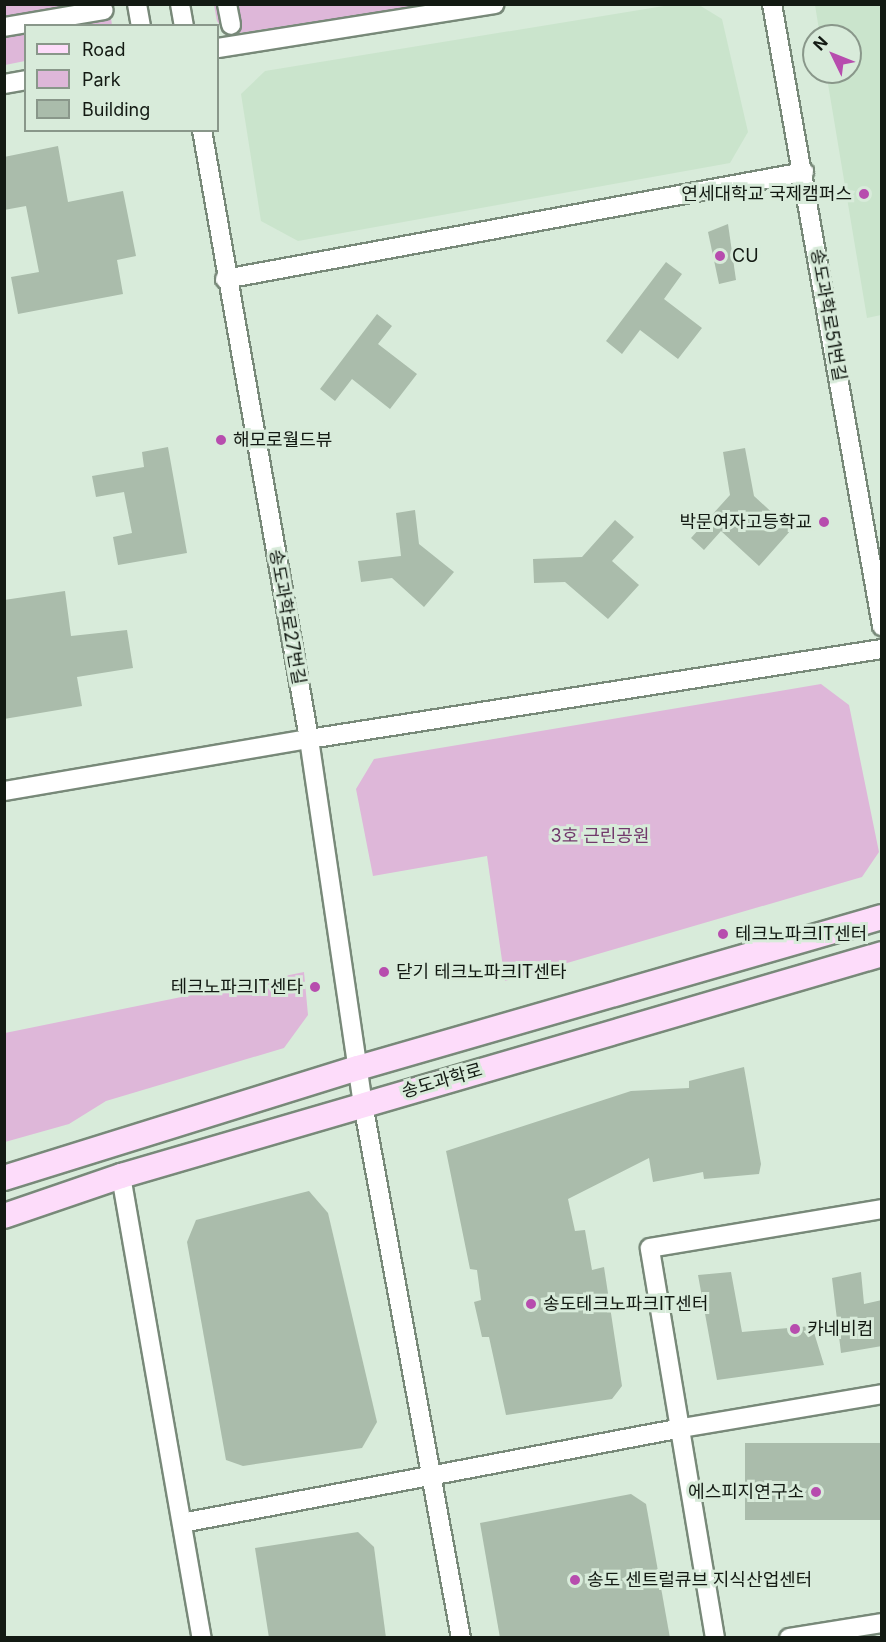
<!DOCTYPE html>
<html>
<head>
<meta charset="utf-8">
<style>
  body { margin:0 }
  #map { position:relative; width:886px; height:1642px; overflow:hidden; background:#d8ebda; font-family:Inter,"Noto Sans KR",sans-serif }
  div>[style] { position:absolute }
  .built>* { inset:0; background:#cae4cc }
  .green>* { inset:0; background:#deb7d9 }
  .building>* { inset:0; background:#aabcab; transform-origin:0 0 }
  .roads { filter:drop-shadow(2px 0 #788979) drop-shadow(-2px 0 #788979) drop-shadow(0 2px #788979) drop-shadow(0 -2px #788979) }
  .street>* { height:18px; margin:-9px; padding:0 9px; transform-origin:9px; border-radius:9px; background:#fff }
  .secondary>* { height:24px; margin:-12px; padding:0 12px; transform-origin:12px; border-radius:12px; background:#fddcfa }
  .dots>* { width:16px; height:16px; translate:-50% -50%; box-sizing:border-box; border:3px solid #d8ebda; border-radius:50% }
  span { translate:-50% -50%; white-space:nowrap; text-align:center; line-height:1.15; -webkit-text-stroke:6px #d8ebda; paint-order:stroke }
  .poi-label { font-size:18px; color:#131a13 }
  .right { translate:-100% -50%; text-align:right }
  .left { translate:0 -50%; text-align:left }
  .street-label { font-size:18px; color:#131a13 }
  .park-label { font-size:18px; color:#71386b }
  .frame { position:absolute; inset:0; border:6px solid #131a13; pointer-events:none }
  .legend { position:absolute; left:24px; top:24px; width:195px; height:108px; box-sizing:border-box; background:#d8ebda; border:2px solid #89978a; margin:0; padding:8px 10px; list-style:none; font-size:18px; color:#131a13 }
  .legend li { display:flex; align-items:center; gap:12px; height:30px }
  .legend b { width:30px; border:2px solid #89978a }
  .north { position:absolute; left:802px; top:24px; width:60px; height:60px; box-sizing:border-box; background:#d8ebda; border:2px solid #89978a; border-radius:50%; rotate:313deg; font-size:16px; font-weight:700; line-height:24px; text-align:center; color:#131a13 }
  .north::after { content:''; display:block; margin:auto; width:21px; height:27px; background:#b74dae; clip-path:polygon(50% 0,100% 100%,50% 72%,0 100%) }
</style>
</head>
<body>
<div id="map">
  <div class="built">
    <div style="clip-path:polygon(670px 5px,699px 5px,722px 19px,748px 132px,730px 163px,298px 241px,261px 221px,241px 94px,265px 71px)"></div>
    <div style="clip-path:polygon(815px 5px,881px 5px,881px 315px,867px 318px,826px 72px,850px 72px,850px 36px,820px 36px)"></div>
  </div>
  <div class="green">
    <div style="clip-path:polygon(5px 5px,109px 5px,112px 25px,26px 26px,25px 61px,5px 65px)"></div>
    <div style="clip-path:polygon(214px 5px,425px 5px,226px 35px,217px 21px)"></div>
    <div style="clip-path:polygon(821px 684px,849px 705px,879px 852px,862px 877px,505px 981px,487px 856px,373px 876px,356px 789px,374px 759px)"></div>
    <div style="clip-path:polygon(304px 972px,308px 1015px,284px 1048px,106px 1101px,69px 1124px,5px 1142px,5px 1033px)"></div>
  </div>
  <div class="building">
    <div style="clip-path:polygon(58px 146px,68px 202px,123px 191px,136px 256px,117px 260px,123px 294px,18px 314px,11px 277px,39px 272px,26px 206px,4px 210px,4px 157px)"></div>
    <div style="clip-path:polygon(728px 224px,736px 280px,719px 284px,708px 232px)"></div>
    <div style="clip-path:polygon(666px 262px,682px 274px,664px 299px,702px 328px,678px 359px,640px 330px,622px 354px,606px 341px)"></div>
    <div style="clip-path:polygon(377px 314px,392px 326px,378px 344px,417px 374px,390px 409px,352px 379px,335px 401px,320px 389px)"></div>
    <div style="clip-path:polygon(168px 447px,187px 553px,118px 565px,113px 537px,132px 533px,124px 492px,96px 497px,92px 476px,144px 467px,142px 452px)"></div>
    <div style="clip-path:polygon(745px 448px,754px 496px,791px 530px,759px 566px,721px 531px,704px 550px,691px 538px,730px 495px,723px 452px)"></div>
    <div style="clip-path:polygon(415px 510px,419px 544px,454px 572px,424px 607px,392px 578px,361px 582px,358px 561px,401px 556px,396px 513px)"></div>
    <div style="clip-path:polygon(615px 520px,634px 537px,612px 561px,639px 585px,608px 619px,565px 582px,534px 583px,533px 559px,582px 557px)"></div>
    <div style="clip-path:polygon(65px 591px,71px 636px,127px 630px,133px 668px,77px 677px,82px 706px,4px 719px,4px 600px)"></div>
    <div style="clip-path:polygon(744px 1067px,761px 1164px,759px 1174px,704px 1179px,703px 1172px,653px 1182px,649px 1158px,568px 1199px,575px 1231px,585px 1230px,592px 1270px,604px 1267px,622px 1386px,612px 1399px,506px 1415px,489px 1337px,482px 1337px,474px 1302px,481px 1300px,477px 1270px,470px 1269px,446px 1151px,631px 1091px,689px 1088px,689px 1081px)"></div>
    <div style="clip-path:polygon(309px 1191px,328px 1213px,377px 1422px,362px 1448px,243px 1466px,226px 1460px,187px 1242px,196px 1220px)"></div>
    <div style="clip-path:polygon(731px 1272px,742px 1332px,812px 1326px,824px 1365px,717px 1380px,698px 1275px)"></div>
    <div style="clip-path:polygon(861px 1272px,864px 1304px,882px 1300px,882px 1346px,841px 1353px,832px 1278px)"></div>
    <div style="left:882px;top:1443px;width:77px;height:137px;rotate:90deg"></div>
    <div style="clip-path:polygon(631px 1494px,646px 1504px,670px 1638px,500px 1638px,480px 1523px)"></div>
    <div style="clip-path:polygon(358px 1532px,374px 1547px,386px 1638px,269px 1638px,255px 1548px)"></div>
  </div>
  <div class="roads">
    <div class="street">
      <div style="left:137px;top:4px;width:22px;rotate:80deg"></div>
      <div style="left:180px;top:4px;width:22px;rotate:80deg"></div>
      <div style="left:227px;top:4px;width:21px;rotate:79deg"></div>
      <div style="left:772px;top:4px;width:632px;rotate:79.97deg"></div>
      <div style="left:4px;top:27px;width:101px;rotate:-9.6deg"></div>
      <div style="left:218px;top:48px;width:280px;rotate:-9deg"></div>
      <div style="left:4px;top:84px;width:22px;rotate:-10deg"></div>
      <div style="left:202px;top:130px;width:618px;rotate:80.03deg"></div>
      <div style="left:309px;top:739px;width:369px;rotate:81.6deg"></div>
      <div style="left:363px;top:1104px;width:543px;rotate:79.6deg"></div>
      <div style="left:225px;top:279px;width:589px;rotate:-10.47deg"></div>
      <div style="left:4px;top:791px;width:309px;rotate:-9.7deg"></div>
      <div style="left:309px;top:739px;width:580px;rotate:-8.93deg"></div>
      <div style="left:121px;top:1176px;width:469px;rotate:80.1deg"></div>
      <div style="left:182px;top:1523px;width:509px;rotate:-10.76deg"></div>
      <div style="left:682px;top:1428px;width:203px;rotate:-9.6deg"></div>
      <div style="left:715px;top:1638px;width:395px;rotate:-99.5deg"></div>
      <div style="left:650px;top:1248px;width:235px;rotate:-9.5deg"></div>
      <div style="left:789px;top:1638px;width:94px;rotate:-9.2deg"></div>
    </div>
    <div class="secondary">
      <div style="left:4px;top:1178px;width:371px;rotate:-17.3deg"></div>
      <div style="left:358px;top:1068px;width:545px;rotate:-16.08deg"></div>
      <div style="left:4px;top:1216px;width:124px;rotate:-18.9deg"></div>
      <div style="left:121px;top:1176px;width:793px;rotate:-16.26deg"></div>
    </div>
  </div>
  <div class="dots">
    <div style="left:864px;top:194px;background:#b74dae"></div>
    <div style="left:720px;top:256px;background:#b74dae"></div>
    <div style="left:221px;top:440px;background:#b74dae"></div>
    <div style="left:824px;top:522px;background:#b74dae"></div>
    <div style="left:723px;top:934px;background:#b74dae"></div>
    <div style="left:384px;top:972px;background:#b74dae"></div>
    <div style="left:315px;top:987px;background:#b74dae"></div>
    <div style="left:531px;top:1304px;background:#b74dae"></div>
    <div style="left:795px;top:1329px;background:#b74dae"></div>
    <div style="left:816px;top:1492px;background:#b74dae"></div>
    <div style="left:575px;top:1580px;background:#b74dae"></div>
  </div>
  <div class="poi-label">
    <span class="right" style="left:852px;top:194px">연세대학교 국제캠퍼스</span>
    <span class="left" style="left:732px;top:256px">CU</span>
    <span class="left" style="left:233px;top:440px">해모로월드뷰</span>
    <span class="right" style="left:812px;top:522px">박문여자고등학교</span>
    <span class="left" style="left:735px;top:934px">테크노파크IT센터</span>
    <span class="left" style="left:396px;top:972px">닫기 테크노파크IT센타</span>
    <span class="right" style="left:303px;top:987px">테크노파크IT센타</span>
    <span class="left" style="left:543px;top:1304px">송도테크노파크IT센터</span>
    <span class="left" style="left:807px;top:1329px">카네비컴</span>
    <span class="right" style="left:804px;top:1492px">에스피지연구소</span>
    <span class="left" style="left:587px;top:1580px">송도 센트럴큐브 지식산업센터</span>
  </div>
  <div class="street-label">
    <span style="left:828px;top:315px;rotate:80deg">송도과학로51번길</span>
    <span style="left:287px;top:617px;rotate:80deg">송도과학로27번길</span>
    <span style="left:442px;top:1081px;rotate:-16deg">송도과학로</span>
  </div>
  <div class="park-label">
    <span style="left:600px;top:836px">3호 근린공원</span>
  </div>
  <div class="frame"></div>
  <ul class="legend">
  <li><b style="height:8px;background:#fddcfa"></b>Road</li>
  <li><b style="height:16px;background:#deb7d9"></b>Park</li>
  <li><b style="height:16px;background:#aabcab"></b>Building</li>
  </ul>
  <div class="north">N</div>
</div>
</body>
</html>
